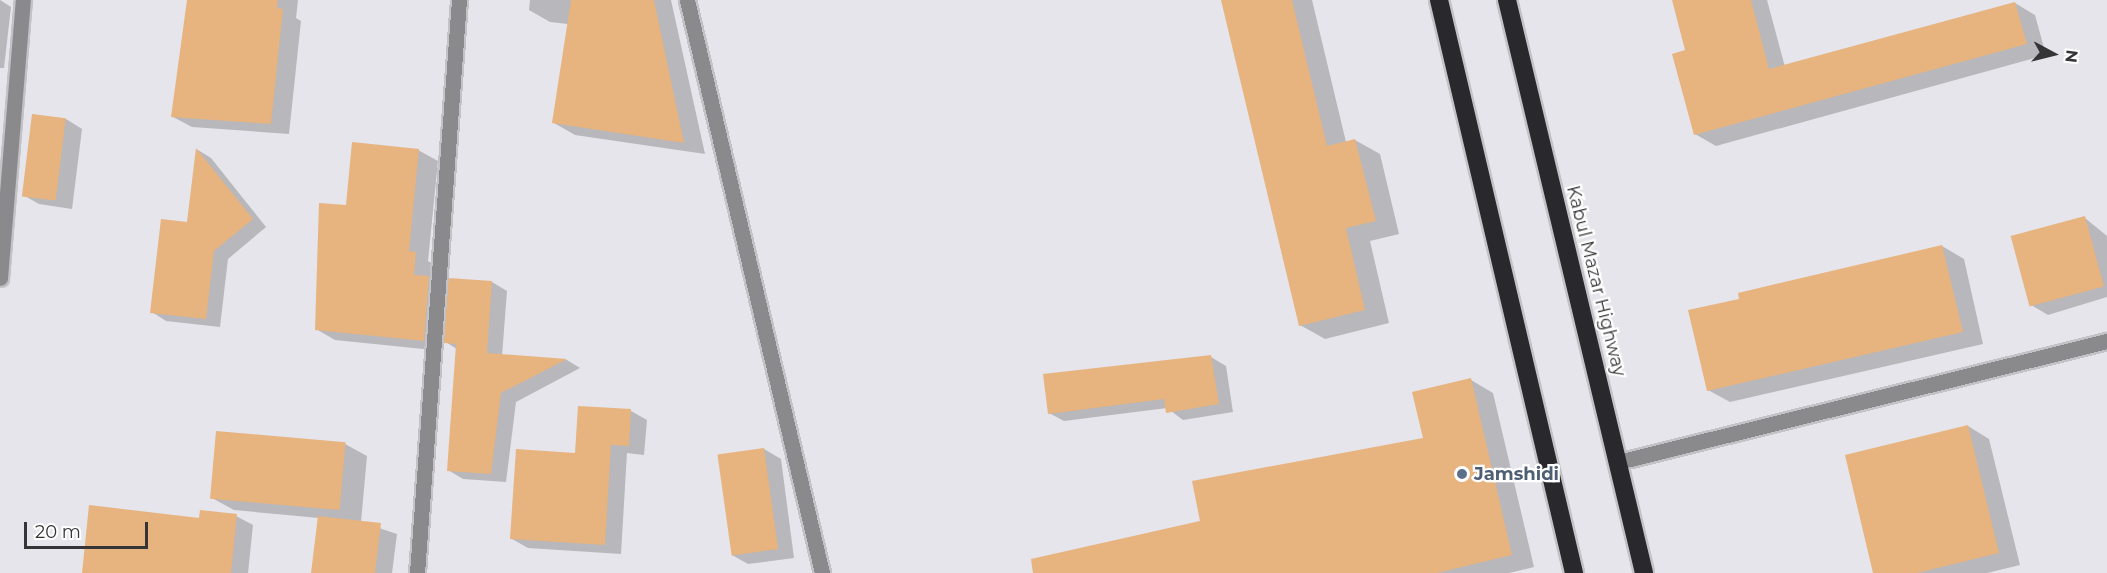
<!DOCTYPE html>
<html>
<head>
<meta charset="utf-8">
<style>
  body { margin:0 }
  #map { position:relative; width:2107px; height:573px; overflow:hidden; background:#e5e5eb; font-family:Montserrat,sans-serif }
  div>[style] { position:absolute }
  .shadow>* { inset:0; background:#0003 }
  .building>* { inset:0; background:#e7b37f; transform-origin:0 0 }
  .roads { filter:drop-shadow(2px 0 #c2c2c7) drop-shadow(-2px 0 #c2c2c7) drop-shadow(0 2px #c2c2c7) drop-shadow(0 -2px #c2c2c7) }
  .minor>* { height:15px; margin:-7.5px; padding:0 7.5px; transform-origin:7.5px; border-radius:7.5px; background:#8a898c }
  .highway>* { height:18px; margin:-9px; padding:0 9px; transform-origin:9px; border-radius:9px; background:#29282c }
  .dots>* { width:16px; height:16px; translate:-50% -50%; box-sizing:border-box; border:3px solid #fff; border-radius:50% }
  span { translate:-50% -50%; white-space:nowrap; text-align:center; line-height:1.15; -webkit-text-stroke:4.5px #fff; paint-order:stroke }
  .street-label { font-size:18px; color:#353537 }
  .service-label { font-size:18px; color:#4e5e75; font-weight:700 }
  .left { translate:0 -50%; text-align:left }
  .north { position:absolute; left:2023px; top:24px; width:60px; height:60px; -webkit-text-stroke:4px #fff; paint-order:stroke; rotate:97deg; font-size:16px; font-weight:700; line-height:24px; text-align:center; color:#353537 }
  .north::after { content:''; display:block; margin:auto; width:21px; height:27px; background:#353537; clip-path:polygon(50% 0,100% 100%,50% 72%,0 100%) }
  .scale { position:absolute; left:24px; top:522px; width:124px; height:27px; box-sizing:border-box; border:3px solid #353537; border-top:0; padding-left:8px; font-size:18px; line-height:21px; white-space:nowrap; color:#353537; -webkit-text-stroke:4px #fff; paint-order:stroke }
</style>
</head>
<body>
<div id="map">
  <div class="shadow">
    <div style="clip-path:polygon(0 0,11px 7px,4px 68px,0 68px)"></div>
    <div style="clip-path:polygon(189px 0,298px 0,296px 18px,301px 21px,289px 134px,192px 127px,173px 117px)"></div>
    <div style="clip-path:polygon(530px 0,671px 0,705px 154px,575px 135px,554px 123px,568px 24px,550px 22px,529px 10px)"></div>
    <div style="clip-path:polygon(1222px 0,1312px 0,1346px 142px,1355px 140px,1380px 154px,1399px 234px,1370px 241px,1389px 323px,1325px 339px,1300px 325px)"></div>
    <div style="clip-path:polygon(1674px 0,1767px 0,1785px 67px,2015px 3px,2035px 15px,2046px 55px,1716px 146px,1695px 134px,1687px 51px)"></div>
    <div style="clip-path:polygon(33px 115px,66px 119px,82px 129px,72px 209px,39px 204px,23px 195px)"></div>
    <div style="clip-path:polygon(198px 150px,211px 158px,266px 227px,228px 259px,220px 327px,166px 321px,152px 312px,189px 224px)"></div>
    <div style="clip-path:polygon(418px 150px,438px 161px,428px 261px,435px 265px,433px 281px,449px 290px,492px 282px,507px 291px,502px 356px,567px 360px,580px 368px,516px 402px,506px 482px,463px 479px,448px 470px,457px 349px,444px 341px,443px 351px,335px 340px,316px 329px,348px 207px)"></div>
    <div style="clip-path:polygon(2085px 218px,2107px 236px,2107px 297px,2048px 315px,2031px 305px)"></div>
    <div style="clip-path:polygon(1942px 246px,1964px 259px,1983px 344px,1730px 402px,1708px 390px,1741px 300px)"></div>
    <div style="clip-path:polygon(1211px 357px,1226px 366px,1233px 412px,1183px 420px,1167px 408px,1064px 421px,1049px 413px,1045px 376px)"></div>
    <div style="clip-path:polygon(1471px 380px,1493px 393px,1534px 567px,1509px 573px,1086px 573px,1201px 522px,1424px 439px)"></div>
    <div style="clip-path:polygon(631px 411px,647px 420px,644px 455px,627px 453px,621px 554px,528px 548px,512px 539px,576px 454px)"></div>
    <div style="clip-path:polygon(1968px 426px,1989px 439px,2020px 565px,1987px 573px,1875px 573px)"></div>
    <div style="clip-path:polygon(345px 444px,367px 456px,361px 522px,397px 534px,392px 573px,313px 573px,319px 518px,234px 510px,212px 498px)"></div>
    <div style="clip-path:polygon(764px 449px,781px 459px,794px 558px,748px 564px,732px 555px)"></div>
    <div style="clip-path:polygon(236px 516px,253px 525px,248px 573px,83px 573px,200px 520px)"></div>
  </div>
  <div class="building">
    <div style="clip-path:polygon(187px 0,278px 0,277px 8px,283px 9px,271px 124px,171px 117px)"></div>
    <div style="clip-path:polygon(571px 0,654px 0,684px 143px,552px 123px)"></div>
    <div style="clip-path:polygon(1221px 0,1292px 0,1327px 146px,1355px 139px,1376px 221px,1346px 228px,1365px 310px,1299px 326px)"></div>
    <div style="clip-path:polygon(1672px 0,1751px 0,1769px 69px,2015px 2px,2027px 44px,1694px 135px,1672px 54px,1685px 50px)"></div>
    <div style="left:32px;top:114px;width:34px;height:83px;rotate:7deg"></div>
    <div style="clip-path:polygon(352px 142px,419px 149px,409px 251px,416px 252px,414px 275px,429px 276px,424px 341px,315px 330px,319px 203px,346px 205px)"></div>
    <div style="clip-path:polygon(196px 148px,253px 219px,214px 251px,206px 319px,150px 313px,161px 219px,187px 222px)"></div>
    <div style="left:2085px;top:216px;width:73px;height:77px;rotate:75deg"></div>
    <div style="clip-path:polygon(1942px 245px,1963px 332px,1707px 391px,1688px 310px,1739px 299px,1738px 293px)"></div>
    <div style="clip-path:polygon(448px 278px,492px 281px,487px 353px,567px 359px,501px 393px,491px 474px,447px 471px,456px 344px,444px 343px)"></div>
    <div style="clip-path:polygon(1211px 355px,1219px 404px,1166px 413px,1164px 399px,1048px 414px,1043px 374px)"></div>
    <div style="clip-path:polygon(1471px 378px,1512px 555px,1437px 573px,1033px 573px,1031px 559px,1200px 521px,1192px 481px,1423px 438px,1412px 392px)"></div>
    <div style="clip-path:polygon(578px 406px,631px 409px,629px 446px,611px 445px,605px 545px,510px 539px,516px 449px,575px 453px)"></div>
    <div style="clip-path:polygon(1968px 425px,1999px 553px,1917px 573px,1873px 573px,1845px 455px)"></div>
    <div style="left:216px;top:431px;width:130px;height:68px;rotate:5deg"></div>
    <div style="left:764px;top:448px;width:102px;height:47px;rotate:82deg"></div>
    <div style="clip-path:polygon(89px 505px,199px 518px,200px 510px,237px 514px,231px 573px,82px 573px)"></div>
    <div style="clip-path:polygon(318px 516px,381px 523px,375px 573px,311px 573px)"></div>
  </div>
  <div class="roads">
    <div class="minor">
      <div style="left:687px;top:0;width:589px;rotate:76.74deg"></div>
      <div style="left:0;top:278px;width:279px;rotate:-85.3deg"></div>
      <div style="left:1618px;top:462px;width:504px;rotate:-13.9deg"></div>
      <div style="left:417px;top:573px;width:575px;rotate:-85.81deg"></div>
    </div>
    <div class="highway">
      <div style="left:1439px;top:0;width:589px;rotate:76.74deg"></div>
      <div style="left:1507px;top:0;width:589px;rotate:76.55deg"></div>
    </div>
  </div>
  <div class="dots">
    <div style="left:1462px;top:474px;background:#5c6f8a"></div>
  </div>
  <div class="street-label">
    <span style="left:1596px;top:281px;rotate:76deg">Kabul Mazar Highway</span>
  </div>
  <div class="service-label">
    <span class="left" style="left:1474px;top:474px">Jamshidi</span>
  </div>
  <div class="north">N</div>
  <div class="scale">20 m</div>
</div>
</body>
</html>
